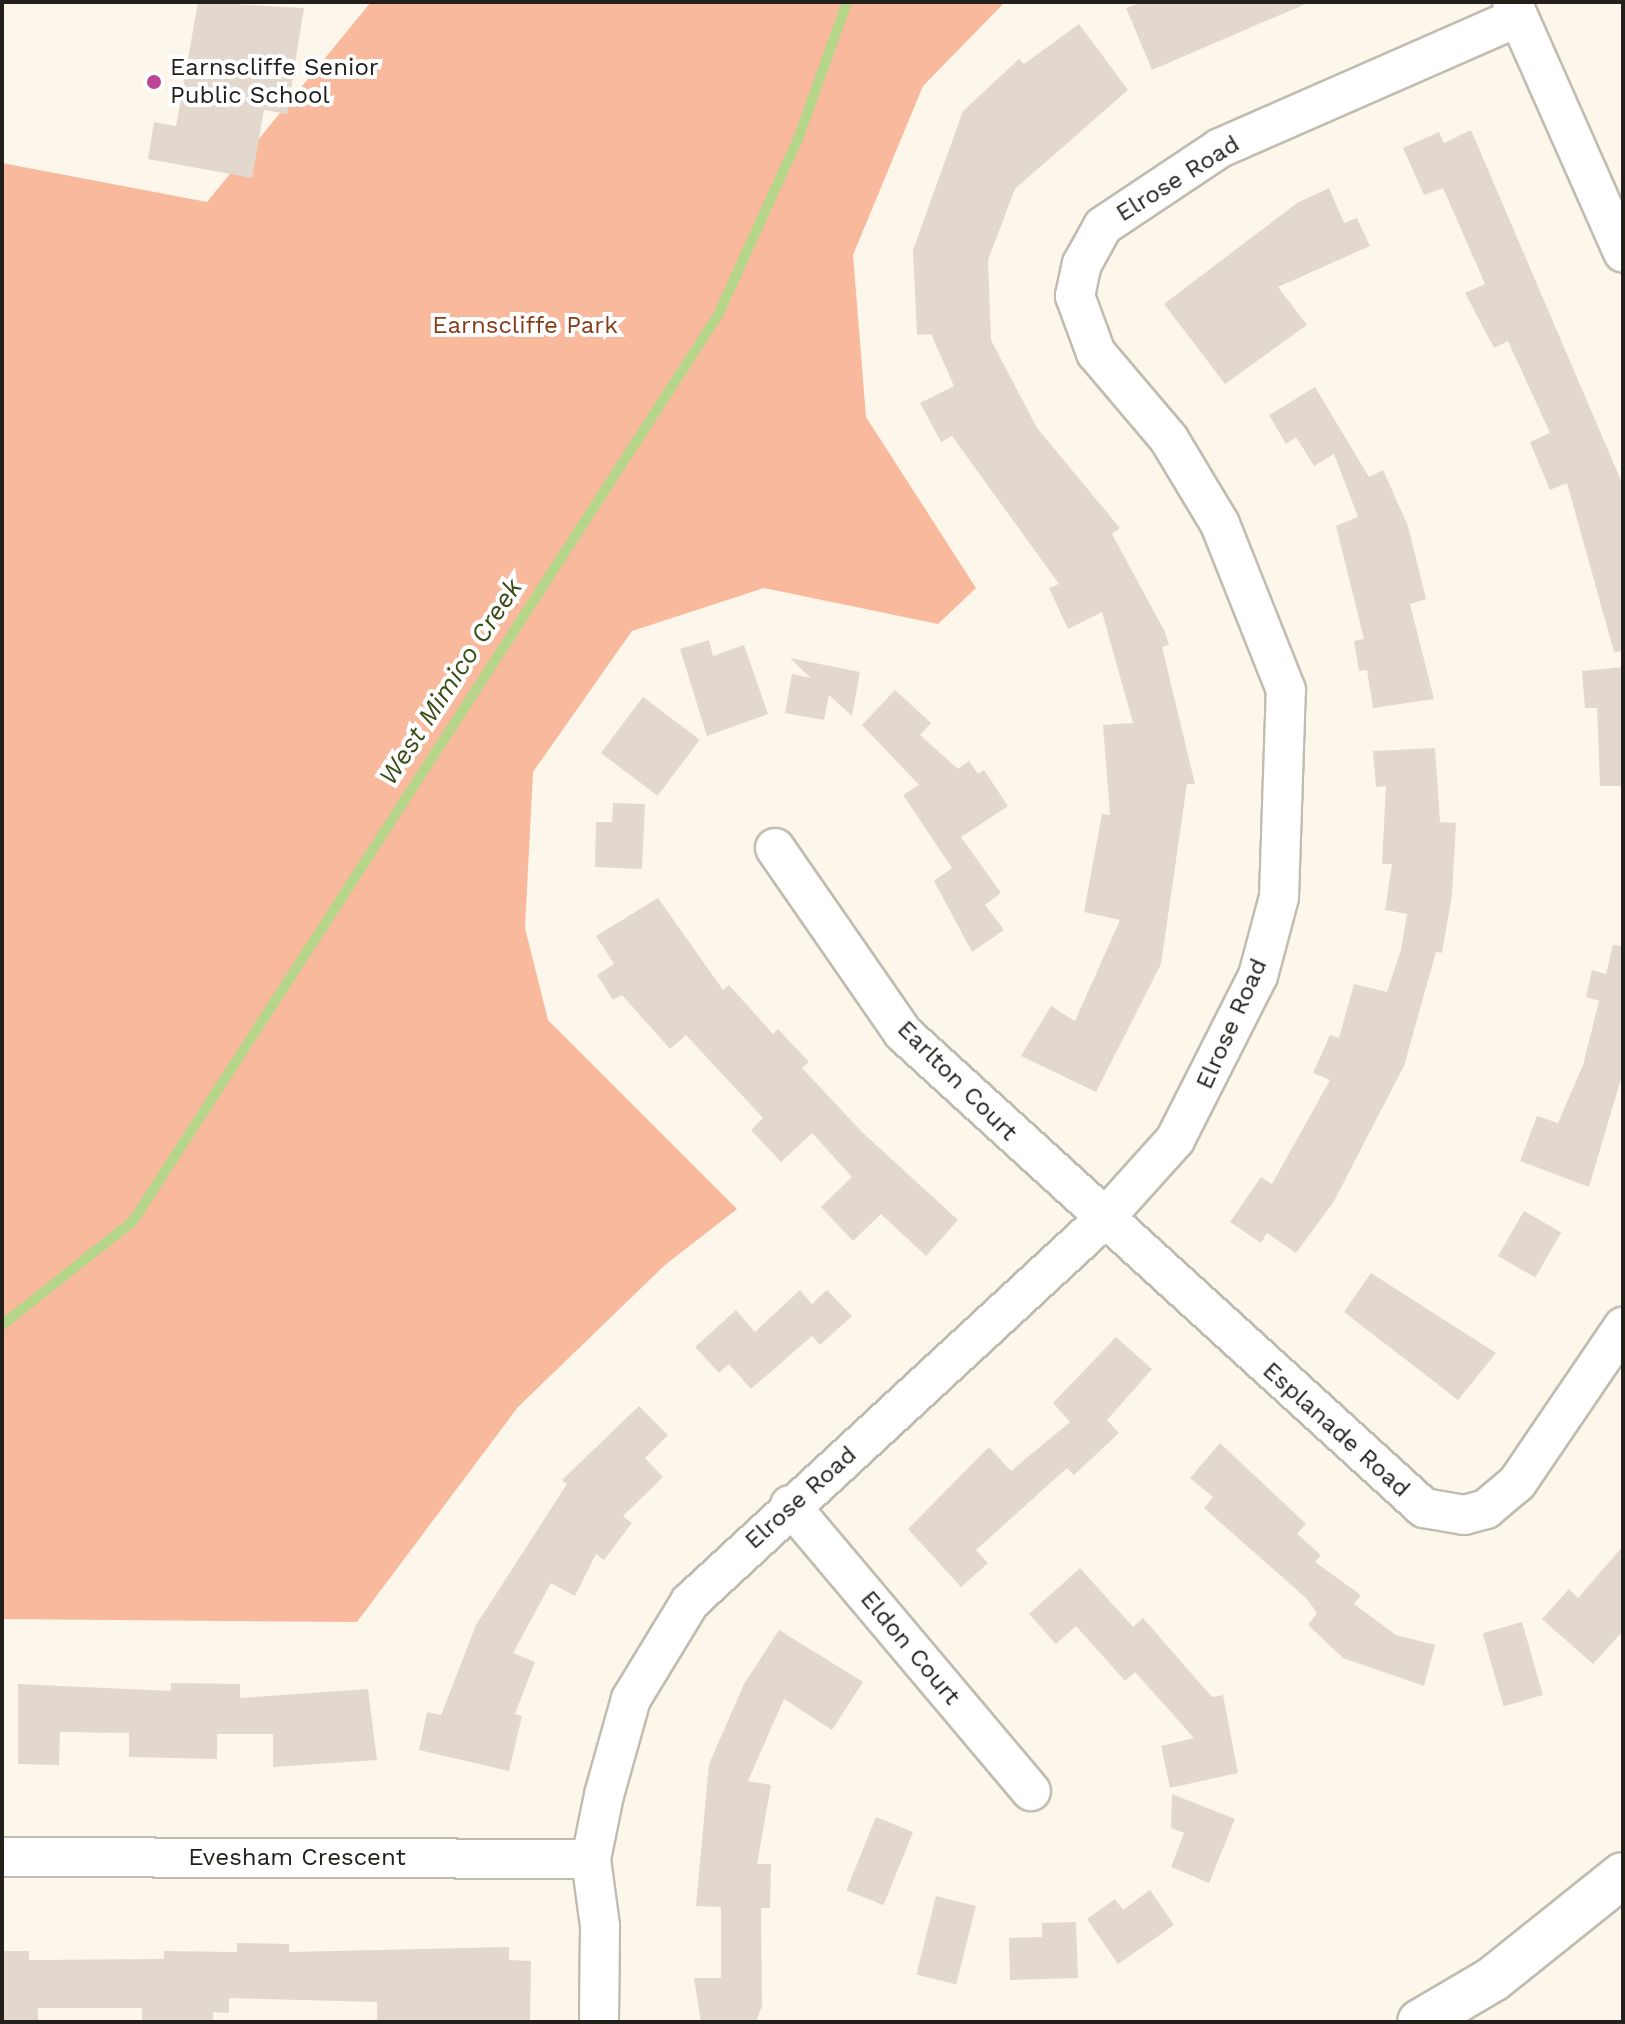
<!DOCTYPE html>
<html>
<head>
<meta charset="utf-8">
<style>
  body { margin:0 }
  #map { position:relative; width:1625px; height:2024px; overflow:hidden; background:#fdf7eb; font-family:"Work Sans",sans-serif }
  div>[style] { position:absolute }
  .green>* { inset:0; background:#f9b99c }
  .stream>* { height:10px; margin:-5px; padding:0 5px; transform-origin:5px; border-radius:5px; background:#b5d588 }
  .building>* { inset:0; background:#e2d8ce; transform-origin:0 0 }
  .roads { filter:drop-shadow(2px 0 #c1bcb0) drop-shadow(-2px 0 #c1bcb0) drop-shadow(0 2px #c1bcb0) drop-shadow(0 -2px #c1bcb0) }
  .minor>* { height:38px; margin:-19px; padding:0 19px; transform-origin:19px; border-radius:19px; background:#fff }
  .tertiary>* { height:44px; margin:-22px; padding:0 22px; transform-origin:22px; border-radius:22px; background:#fff }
  .dots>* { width:22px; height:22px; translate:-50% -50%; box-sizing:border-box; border:4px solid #fff; border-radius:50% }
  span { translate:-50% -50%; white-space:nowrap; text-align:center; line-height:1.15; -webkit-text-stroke:8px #fff; paint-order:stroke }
  .poi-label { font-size:24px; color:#23201c }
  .left { translate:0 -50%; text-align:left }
  .street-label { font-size:24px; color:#23201c }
  .park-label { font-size:24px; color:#833c17 }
  .water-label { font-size:26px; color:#394c16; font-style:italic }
  .frame { position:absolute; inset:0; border:4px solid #23201c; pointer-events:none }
</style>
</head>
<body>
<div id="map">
  <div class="green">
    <div style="clip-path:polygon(371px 2px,1005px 2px,923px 86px,853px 255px,866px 417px,976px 588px,938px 624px,764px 588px,632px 631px,533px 772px,525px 928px,548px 1020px,737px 1209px,665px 1265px,518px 1407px,357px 1622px,2px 1619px,2px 163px,207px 202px)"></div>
  </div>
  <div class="stream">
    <div style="left:2px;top:1325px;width:167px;rotate:-38.4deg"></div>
    <div style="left:133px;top:1221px;width:1078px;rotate:-57.15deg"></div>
    <div style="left:718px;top:315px;width:193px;rotate:-65.6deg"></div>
    <div style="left:798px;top:139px;width:145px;rotate:-70.3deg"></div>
  </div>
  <div class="building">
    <div style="clip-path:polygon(198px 2px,304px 8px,287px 114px,264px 110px,252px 178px,148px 159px,154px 122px,176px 126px)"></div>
    <div style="clip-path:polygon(1142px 2px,1310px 2px,1152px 70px,1126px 8px)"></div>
    <div style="clip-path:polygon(1079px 24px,1128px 90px,1015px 189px,988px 260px,991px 340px,1037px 428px,1120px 528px,1112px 534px,1165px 632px,1169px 645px,1162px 647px,1195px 784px,1187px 784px,1161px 964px,1096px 1092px,1021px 1056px,1051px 1006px,1075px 1021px,1120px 920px,1084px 912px,1102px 814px,1110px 815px,1103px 725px,1133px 723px,1102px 612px,1068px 629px,1049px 588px,1059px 584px,952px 436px,941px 442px,920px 403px,954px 386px,931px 334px,917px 335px,913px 250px,963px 111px,1019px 59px,1024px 64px)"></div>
    <div style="clip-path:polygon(1471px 130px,1623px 485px,1623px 651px,1614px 652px,1567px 483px,1550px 490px,1530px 442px,1550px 433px,1508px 341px,1494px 348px,1465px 293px,1485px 284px,1443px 188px,1424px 195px,1403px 148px,1439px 132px,1444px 143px)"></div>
    <div style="clip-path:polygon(1329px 188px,1344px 223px,1357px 218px,1370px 246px,1278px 287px,1307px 325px,1225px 384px,1164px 304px,1297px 203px)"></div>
    <div style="clip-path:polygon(1315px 387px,1369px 477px,1383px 470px,1408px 526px,1426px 599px,1410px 604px,1434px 699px,1373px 708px,1367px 670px,1359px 671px,1354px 641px,1364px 639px,1336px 526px,1358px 517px,1334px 454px,1314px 466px,1296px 437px,1286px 444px,1269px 415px)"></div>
    <div style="clip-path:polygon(709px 640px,713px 656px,744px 645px,768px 714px,707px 736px,680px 649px)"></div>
    <div style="clip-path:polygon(790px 658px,860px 672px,852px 716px,829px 695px,824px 720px,785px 713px,792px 674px,811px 678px)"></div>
    <div style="clip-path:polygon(1623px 667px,1623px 786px,1600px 786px,1597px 708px,1585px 708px,1582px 671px)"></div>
    <div style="clip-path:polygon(895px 690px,931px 723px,920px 735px,958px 769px,969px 761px,978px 774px,984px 770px,1008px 806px,961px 837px,1001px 893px,985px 905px,1004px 930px,972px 952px,934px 881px,952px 868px,903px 795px,919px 785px,862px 725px)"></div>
    <div style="left:643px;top:697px;width:71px;height:70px;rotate:37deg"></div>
    <div style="clip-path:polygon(1435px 748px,1440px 822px,1456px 823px,1452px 895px,1442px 953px,1436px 952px,1404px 1066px,1334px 1201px,1296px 1253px,1267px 1233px,1261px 1243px,1230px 1222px,1261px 1177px,1272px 1184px,1330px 1080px,1313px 1073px,1330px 1035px,1339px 1038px,1354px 984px,1387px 992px,1401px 950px,1407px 914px,1385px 910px,1392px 864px,1382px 864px,1386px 786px,1376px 787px,1373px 751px)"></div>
    <div style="clip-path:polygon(613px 803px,645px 804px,642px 869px,595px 867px,596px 822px,612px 822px)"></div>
    <div style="clip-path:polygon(658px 898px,723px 990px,729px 985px,773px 1034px,778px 1029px,809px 1062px,802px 1068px,863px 1133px,958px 1220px,926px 1256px,881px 1214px,853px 1241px,821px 1207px,852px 1177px,812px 1133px,781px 1162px,751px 1130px,763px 1118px,686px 1035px,670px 1049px,622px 995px,613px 1000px,597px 975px,614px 964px,596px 936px)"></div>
    <div style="clip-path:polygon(1613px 945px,1623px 946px,1623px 1072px,1589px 1187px,1520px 1161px,1537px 1116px,1558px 1123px,1583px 1065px,1599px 1001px,1586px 997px,1592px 970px,1606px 974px)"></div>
    <div style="left:1524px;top:1211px;width:43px;height:52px;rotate:30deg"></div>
    <div style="clip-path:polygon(1371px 1273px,1496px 1353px,1458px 1400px,1344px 1312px)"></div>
    <div style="clip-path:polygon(800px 1290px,812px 1304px,827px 1290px,852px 1316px,820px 1345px,812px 1336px,751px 1389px,729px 1364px,719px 1373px,695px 1347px,736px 1310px,755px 1332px)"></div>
    <div style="clip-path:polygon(1116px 1337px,1152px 1369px,1107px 1420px,1119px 1433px,1074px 1475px,1067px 1468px,976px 1550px,988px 1563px,961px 1587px,908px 1529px,989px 1447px,1011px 1471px,1070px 1422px,1053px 1403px)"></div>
    <div style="clip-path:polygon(639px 1406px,668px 1435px,645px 1458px,663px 1477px,623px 1516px,632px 1523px,604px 1560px,596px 1554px,575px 1596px,551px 1583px,513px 1653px,535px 1662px,515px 1714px,522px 1716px,509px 1771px,419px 1750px,427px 1712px,441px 1715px,476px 1625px,567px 1484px,562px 1480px)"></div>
    <div style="clip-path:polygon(1220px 1443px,1306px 1524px,1297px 1534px,1321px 1555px,1315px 1562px,1361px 1595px,1354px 1604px,1396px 1635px,1435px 1645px,1424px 1686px,1343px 1658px,1308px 1625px,1317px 1613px,1307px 1599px,1204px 1508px,1213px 1497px,1190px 1478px)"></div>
    <div style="clip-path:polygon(1623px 1546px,1623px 1631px,1593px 1664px,1542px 1619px,1569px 1589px,1578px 1598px)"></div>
    <div style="clip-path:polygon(1080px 1568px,1133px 1627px,1143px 1618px,1212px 1697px,1223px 1695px,1238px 1773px,1170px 1788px,1161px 1746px,1194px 1738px,1135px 1672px,1125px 1681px,1076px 1626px,1056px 1644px,1029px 1614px)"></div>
    <div style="left:1522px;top:1622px;width:76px;height:41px;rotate:74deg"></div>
    <div style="clip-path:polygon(779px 1630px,863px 1682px,832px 1730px,784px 1699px,748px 1781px,771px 1785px,757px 1864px,771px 1864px,770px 1908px,761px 1908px,762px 2006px,756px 2022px,701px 2022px,694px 1978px,721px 1978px,721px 1907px,696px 1906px,709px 1764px,744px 1684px)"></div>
    <div style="clip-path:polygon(171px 1683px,240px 1684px,240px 1698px,368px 1689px,377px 1760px,273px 1767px,273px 1734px,217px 1734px,217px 1759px,129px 1757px,129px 1733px,60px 1732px,59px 1765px,18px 1764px,18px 1684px,171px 1691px)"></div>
    <div style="clip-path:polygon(1172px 1794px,1235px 1819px,1209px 1883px,1171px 1867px,1184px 1833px,1171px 1828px)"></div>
    <div style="left:876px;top:1817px;width:40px;height:79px;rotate:22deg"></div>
    <div style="clip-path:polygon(1150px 1890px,1174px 1925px,1118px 1964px,1087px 1919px,1115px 1899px,1123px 1910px)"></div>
    <div style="left:936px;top:1896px;width:41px;height:81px;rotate:14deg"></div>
    <div style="clip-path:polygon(1076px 1922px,1078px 1978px,1010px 1980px,1009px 1938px,1042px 1937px,1042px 1923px)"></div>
    <div style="clip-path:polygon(237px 1943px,289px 1944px,289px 1952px,509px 1947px,509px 1960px,531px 1961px,530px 2022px,377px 2022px,377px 2002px,229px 1998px,229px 2013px,213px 2012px,213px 2022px,142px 2022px,142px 2008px,38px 2008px,38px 2022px,2px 2021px,2px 1951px,29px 1951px,29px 1960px,164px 1959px,164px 1951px,237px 1952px)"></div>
  </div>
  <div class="roads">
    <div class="minor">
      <div style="left:1512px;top:2px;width:274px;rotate:66.1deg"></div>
      <div style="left:775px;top:848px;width:225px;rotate:55.3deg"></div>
      <div style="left:903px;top:1033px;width:705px;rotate:42.36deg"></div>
      <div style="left:1424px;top:1508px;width:41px;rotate:9.9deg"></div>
      <div style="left:1464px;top:1515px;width:23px;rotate:-15deg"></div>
      <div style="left:1486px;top:1509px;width:40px;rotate:-40deg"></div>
      <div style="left:1517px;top:1483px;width:189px;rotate:-55.8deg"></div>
      <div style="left:790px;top:1505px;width:374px;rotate:49.9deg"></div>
      <div style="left:2px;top:1857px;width:589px;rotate:0.19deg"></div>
      <div style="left:599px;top:2022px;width:96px;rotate:-89.4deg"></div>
      <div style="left:600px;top:1926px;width:68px;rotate:-97.7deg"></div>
      <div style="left:591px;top:1859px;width:65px;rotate:-78.5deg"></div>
      <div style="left:604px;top:1795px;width:100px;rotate:-74.3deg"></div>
      <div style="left:631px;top:1699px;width:114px;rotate:-58.7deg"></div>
      <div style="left:690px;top:1602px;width:561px;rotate:-42.76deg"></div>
      <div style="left:1102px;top:1221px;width:109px;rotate:-48deg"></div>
      <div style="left:1175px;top:1140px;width:184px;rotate:-63.2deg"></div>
      <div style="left:1258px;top:976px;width:82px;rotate:-75.1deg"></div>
      <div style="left:1279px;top:897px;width:207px;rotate:-88.1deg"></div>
      <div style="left:1286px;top:690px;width:179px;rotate:-111.7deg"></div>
      <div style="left:1220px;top:524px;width:99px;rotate:-121deg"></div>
      <div style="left:1169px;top:439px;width:113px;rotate:-130.3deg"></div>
      <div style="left:1096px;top:353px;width:61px;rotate:-110.2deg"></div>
      <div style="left:1075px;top:296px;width:33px;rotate:-78deg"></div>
      <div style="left:1082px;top:264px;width:43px;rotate:-61.1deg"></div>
      <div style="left:1103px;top:226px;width:141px;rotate:-33.7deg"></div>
      <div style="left:1220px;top:148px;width:326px;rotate:-23.7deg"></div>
    </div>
    <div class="tertiary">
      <div style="left:1420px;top:2022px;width:85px;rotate:-30.5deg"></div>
      <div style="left:1493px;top:1979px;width:166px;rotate:-38.7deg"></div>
    </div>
  </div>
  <div class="dots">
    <div style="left:154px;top:82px;background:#be4496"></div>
  </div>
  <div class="poi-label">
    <span class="left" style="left:170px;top:82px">Earnscliffe Senior<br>Public School</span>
  </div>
  <div class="street-label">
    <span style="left:1178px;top:179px;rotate:-32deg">Elrose Road</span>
    <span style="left:1232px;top:1024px;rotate:-66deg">Elrose Road</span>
    <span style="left:957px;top:1081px;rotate:45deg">Earlton Court</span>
    <span style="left:1336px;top:1430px;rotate:42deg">Esplanade Road</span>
    <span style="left:801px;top:1498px;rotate:-42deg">Elrose Road</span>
    <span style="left:910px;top:1648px;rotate:50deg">Eldon Court</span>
    <span style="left:297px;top:1858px">Evesham Crescent</span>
  </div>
  <div class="park-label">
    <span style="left:525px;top:326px">Earnscliffe Park</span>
  </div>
  <div class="water-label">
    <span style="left:451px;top:682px;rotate:-57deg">West Mimico Creek</span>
  </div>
  <div class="frame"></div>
</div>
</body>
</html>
